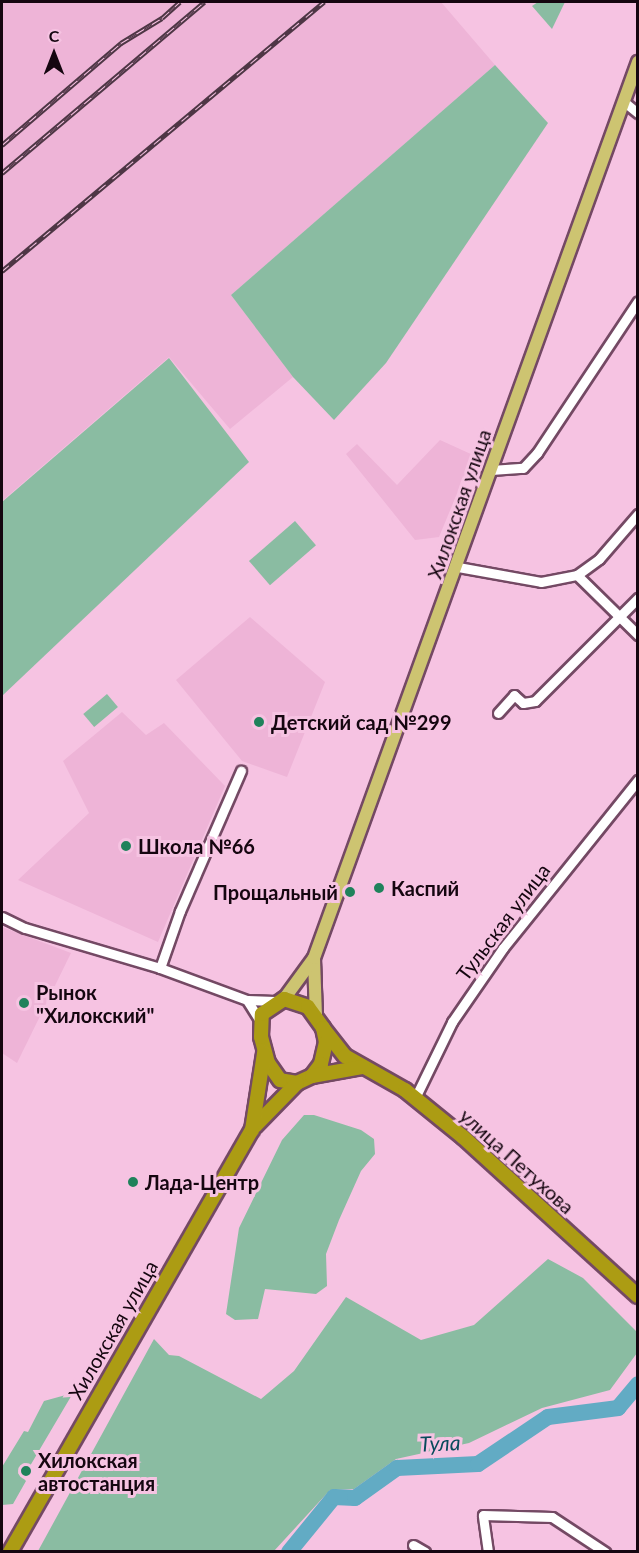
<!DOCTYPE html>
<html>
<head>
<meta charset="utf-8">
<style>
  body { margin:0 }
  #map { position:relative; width:639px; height:1553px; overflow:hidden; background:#f6c3e2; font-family:Lato,sans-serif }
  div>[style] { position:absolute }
  .built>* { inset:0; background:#eeb4d7 }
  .green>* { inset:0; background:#8abca2; transform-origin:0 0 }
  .river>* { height:16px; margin:-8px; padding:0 8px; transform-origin:8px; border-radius:8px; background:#62abc4 }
  .roads { filter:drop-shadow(2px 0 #744964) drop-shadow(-2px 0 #744964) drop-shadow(0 2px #744964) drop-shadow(0 -2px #744964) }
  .minor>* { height:9px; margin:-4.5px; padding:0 4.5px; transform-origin:4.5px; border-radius:4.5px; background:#fff }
  .major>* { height:12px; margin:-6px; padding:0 6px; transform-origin:6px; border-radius:6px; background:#cdc471 }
  .highway>* { height:14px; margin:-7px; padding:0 7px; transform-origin:7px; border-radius:7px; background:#ac9c13 }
  .rail>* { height:5px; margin-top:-2.5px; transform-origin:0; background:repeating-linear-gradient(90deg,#f6c3e2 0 9px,#4e3645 0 18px); box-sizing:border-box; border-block:2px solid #4e3645 }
  .dots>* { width:16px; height:16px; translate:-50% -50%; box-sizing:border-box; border:3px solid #f6c3e2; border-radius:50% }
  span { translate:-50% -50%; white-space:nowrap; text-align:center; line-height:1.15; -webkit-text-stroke:6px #f6c3e2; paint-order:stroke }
  .street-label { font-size:20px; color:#150610 }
  .poi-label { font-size:20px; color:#150610; font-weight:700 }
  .left { translate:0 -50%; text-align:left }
  .right { translate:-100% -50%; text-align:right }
  .water-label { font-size:21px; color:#074a5b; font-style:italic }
  .frame { position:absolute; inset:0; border:3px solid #150610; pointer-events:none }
  .north { position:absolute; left:24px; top:24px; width:60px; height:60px; -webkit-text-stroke:4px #f6c3e2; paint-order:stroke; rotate:0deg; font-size:16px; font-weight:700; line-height:24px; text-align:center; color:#150610 }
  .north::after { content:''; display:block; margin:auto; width:21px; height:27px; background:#150610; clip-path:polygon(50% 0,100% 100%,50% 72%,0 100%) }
</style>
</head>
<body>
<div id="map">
  <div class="built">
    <div style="clip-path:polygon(2px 2px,441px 2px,495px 65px,231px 295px,293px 377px,230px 429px,169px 357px,2px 501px)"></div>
    <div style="clip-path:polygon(440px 440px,473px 455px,439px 537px,415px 540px,346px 454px,357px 444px,397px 485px)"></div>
    <div style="clip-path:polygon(250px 617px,325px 682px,287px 777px,242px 761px,176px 680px)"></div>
    <div style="clip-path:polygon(122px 712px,146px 735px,164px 723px,225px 786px,158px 942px,18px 880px,89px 813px,63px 761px)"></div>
    <div style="clip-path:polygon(2px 927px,71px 953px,17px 1063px,2px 1053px)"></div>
  </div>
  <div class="green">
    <div style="clip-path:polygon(538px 2px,565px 2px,552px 29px,532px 6px)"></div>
    <div style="clip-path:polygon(495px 65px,548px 123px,386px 363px,334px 420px,293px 377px,231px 295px)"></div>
    <div style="clip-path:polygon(169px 358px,249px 462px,2px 696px,2px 502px)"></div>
    <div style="left:295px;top:521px;width:32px;height:61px;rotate:49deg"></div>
    <div style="left:107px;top:694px;width:17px;height:31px;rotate:50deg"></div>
    <div style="clip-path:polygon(304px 1115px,314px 1115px,361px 1130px,374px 1139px,375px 1154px,361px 1171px,339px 1220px,326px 1254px,327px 1286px,316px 1294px,265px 1289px,258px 1319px,235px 1320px,226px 1314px,239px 1228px,282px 1140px)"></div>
    <div style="clip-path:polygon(548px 1259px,583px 1278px,637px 1332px,637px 1353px,610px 1390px,542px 1408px,469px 1443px,396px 1459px,354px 1489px,330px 1490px,274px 1551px,38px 1551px,154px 1339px,169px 1355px,179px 1356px,261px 1399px,294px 1371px,346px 1297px,421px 1340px,474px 1325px)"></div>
    <div style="clip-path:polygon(73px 1393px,30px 1466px,24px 1463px,18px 1473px,26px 1481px,13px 1504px,2px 1505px,2px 1467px,24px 1431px,28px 1432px,44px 1401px)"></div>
  </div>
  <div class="river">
    <div style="left:289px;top:1552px;width:71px;rotate:-50.7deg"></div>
    <div style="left:334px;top:1497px;width:21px;rotate:3deg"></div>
    <div style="left:355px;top:1498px;width:52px;rotate:-35.5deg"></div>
    <div style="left:397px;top:1468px;width:81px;rotate:-2.8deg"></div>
    <div style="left:478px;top:1464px;width:84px;rotate:-33.9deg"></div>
    <div style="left:548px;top:1417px;width:71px;rotate:-7.3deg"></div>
    <div style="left:618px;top:1408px;width:31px;rotate:-50deg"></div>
  </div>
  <div class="roads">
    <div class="minor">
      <div style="left:623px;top:101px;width:19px;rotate:39deg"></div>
      <div style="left:491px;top:470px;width:32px;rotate:-4deg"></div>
      <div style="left:523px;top:468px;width:21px;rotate:-47deg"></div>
      <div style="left:537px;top:453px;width:182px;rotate:-56.4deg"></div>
      <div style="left:458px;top:567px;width:84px;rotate:10.2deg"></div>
      <div style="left:541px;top:582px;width:37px;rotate:-11deg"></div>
      <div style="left:577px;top:575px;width:86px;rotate:44.5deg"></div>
      <div style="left:577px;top:575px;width:27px;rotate:-36deg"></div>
      <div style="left:599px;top:559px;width:60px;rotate:-49.1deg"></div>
      <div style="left:498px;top:713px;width:24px;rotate:-48deg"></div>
      <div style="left:514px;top:695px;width:12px;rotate:42deg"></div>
      <div style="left:523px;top:703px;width:12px;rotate:-9deg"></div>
      <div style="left:535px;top:701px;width:146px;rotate:-45deg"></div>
      <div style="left:2px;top:917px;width:25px;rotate:26deg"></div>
      <div style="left:25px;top:928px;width:141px;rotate:16.5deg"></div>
      <div style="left:160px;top:968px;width:93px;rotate:20.2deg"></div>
      <div style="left:247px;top:1000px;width:28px;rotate:2deg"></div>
      <div style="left:160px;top:968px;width:60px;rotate:-70.7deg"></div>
      <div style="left:180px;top:911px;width:153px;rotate:-66.5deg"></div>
      <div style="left:247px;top:1000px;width:26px;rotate:58deg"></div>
      <div style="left:415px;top:1098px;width:85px;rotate:-64deg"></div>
      <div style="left:452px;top:1022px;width:90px;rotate:-55.4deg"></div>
      <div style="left:503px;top:948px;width:216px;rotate:-51.2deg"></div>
      <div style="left:413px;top:1545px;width:14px;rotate:30deg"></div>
      <div style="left:488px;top:1552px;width:37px;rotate:-98deg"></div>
      <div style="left:483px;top:1515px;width:69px;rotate:1.7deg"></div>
      <div style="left:552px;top:1517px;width:64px;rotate:33.4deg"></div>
    </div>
    <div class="major">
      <div style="left:314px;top:959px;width:58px;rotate:88deg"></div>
      <div style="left:284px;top:999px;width:51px;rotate:-53.8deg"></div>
      <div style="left:314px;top:958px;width:953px;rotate:-70.12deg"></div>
    </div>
    <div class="highway">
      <div style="left:284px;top:999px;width:25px;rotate:18deg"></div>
      <div style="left:308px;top:1007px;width:26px;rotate:54deg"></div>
      <div style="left:323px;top:1028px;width:14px;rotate:78deg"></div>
      <div style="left:326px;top:1042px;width:23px;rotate:103deg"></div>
      <div style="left:321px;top:1064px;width:15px;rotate:127deg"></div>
      <div style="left:312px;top:1076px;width:17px;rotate:155deg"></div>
      <div style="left:297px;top:1083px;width:17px;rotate:-170deg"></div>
      <div style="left:280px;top:1080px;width:21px;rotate:-125deg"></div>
      <div style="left:268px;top:1063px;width:27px;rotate:-105deg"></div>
      <div style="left:261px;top:1037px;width:23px;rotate:-88deg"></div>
      <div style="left:262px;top:1014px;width:27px;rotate:-34deg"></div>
      <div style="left:323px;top:1028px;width:36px;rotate:52deg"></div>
      <div style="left:345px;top:1056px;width:69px;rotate:29.5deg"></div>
      <div style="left:405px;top:1090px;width:75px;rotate:39deg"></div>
      <div style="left:463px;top:1137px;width:236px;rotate:42.3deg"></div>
      <div style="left:312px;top:1076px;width:52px;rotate:-10deg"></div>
      <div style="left:255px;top:1126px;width:60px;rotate:-45.7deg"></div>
      <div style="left:10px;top:1552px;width:486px;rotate:-60.2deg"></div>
      <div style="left:252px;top:1130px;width:78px;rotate:-81.1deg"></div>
    </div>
  </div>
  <div class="rail">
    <div style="left:2px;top:145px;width:157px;rotate:-40.6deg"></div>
    <div style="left:121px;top:43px;width:48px;rotate:-31.4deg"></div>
    <div style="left:162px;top:18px;width:24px;rotate:-42deg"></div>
    <div style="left:2px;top:173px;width:265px;rotate:-40.2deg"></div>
    <div style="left:2px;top:271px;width:420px;rotate:-39.9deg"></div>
  </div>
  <div class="dots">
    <div style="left:259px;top:722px;background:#1f825b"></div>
    <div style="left:126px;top:846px;background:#1f825b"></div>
    <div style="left:379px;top:888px;background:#1f825b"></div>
    <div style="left:350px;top:892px;background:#1f825b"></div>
    <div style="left:24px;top:1003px;background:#1f825b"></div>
    <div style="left:133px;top:1182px;background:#1f825b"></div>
    <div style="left:26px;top:1471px;background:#1f825b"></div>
  </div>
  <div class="street-label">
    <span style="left:459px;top:504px;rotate:-71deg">Хилокская улица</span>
    <span style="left:503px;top:922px;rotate:-53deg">Тульская улица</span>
    <span style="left:517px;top:1161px;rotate:42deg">улица Петухова</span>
    <span style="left:113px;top:1330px;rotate:-60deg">Хилокская улица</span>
  </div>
  <div class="poi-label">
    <span class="left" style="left:271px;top:722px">Детский сад №299</span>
    <span class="left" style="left:138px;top:846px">Школа №66</span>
    <span class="left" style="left:391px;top:888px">Каспий</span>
    <span class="right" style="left:338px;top:892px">Прощальный</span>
    <span class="left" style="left:36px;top:1004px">Рынок<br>"Хилокский"</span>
    <span class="left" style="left:145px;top:1182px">Лада-Центр</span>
    <span class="left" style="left:38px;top:1472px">Хилокская<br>автостанция</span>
  </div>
  <div class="water-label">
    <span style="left:440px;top:1443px;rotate:-2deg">Тула</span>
  </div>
  <div class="frame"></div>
  <div class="north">С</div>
</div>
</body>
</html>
